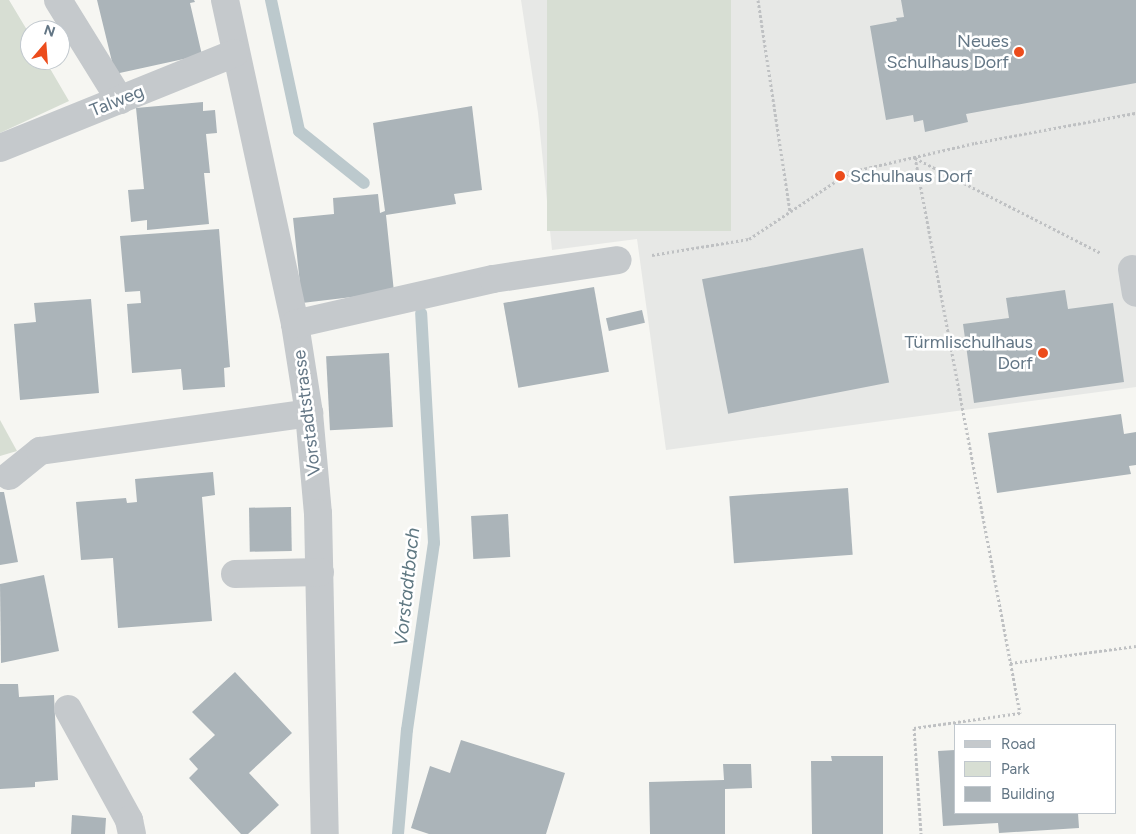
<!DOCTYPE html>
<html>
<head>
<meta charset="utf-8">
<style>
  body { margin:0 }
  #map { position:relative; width:1136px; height:834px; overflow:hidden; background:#f6f6f2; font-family:Figtree,sans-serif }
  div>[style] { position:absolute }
  .built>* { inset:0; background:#e7e8e6 }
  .green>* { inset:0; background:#d7ded3; transform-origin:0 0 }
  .stream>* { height:12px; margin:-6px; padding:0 6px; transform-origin:6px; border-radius:6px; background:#bcc9cd }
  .building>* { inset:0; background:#abb4b9; transform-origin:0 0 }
  .path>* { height:3px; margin-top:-1.5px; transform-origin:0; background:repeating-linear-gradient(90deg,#bfc1c3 0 2.5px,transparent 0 5px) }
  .minor>* { height:28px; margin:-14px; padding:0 14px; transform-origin:14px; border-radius:14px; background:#c5c9cc }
  .dots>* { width:14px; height:14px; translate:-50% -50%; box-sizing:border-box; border:2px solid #fff; border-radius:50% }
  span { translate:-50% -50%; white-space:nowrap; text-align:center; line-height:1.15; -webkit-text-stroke:5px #fff; paint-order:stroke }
  .poi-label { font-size:18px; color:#637685 }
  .right { translate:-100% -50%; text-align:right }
  .left { translate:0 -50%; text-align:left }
  .street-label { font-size:18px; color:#637685 }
  .water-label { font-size:19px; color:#5f7882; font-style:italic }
  .legend { position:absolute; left:954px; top:724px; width:162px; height:90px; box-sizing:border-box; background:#fff; border:1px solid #c1c8ce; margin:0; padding:6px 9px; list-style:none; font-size:15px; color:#637685 }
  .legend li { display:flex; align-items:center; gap:10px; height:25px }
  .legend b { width:25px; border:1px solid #c1c8ce }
  .north { position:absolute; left:20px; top:20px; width:50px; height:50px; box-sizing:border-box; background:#fff; border:1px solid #c1c8ce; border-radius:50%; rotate:18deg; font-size:14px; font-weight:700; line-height:20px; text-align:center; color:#637685 }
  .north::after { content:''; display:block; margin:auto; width:18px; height:22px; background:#ec4c1c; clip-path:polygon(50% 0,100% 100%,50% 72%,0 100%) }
</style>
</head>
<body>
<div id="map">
  <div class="built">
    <div style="clip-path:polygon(521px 0,1136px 0,1136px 387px,666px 450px,637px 239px,552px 250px,538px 113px)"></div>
  </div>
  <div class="green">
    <div style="clip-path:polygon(0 0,9px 0,30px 35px,30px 60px,45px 60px,69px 101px,0 133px)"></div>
    <div style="left:547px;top:0;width:184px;height:231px"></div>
    <div style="clip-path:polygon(0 420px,17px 451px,0 456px)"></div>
  </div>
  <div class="stream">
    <div style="left:271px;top:0;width:134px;rotate:77.9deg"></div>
    <div style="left:299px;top:131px;width:83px;rotate:38.7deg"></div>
    <div style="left:398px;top:834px;width:104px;rotate:-85.1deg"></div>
    <div style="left:407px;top:730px;width:189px;rotate:-81.8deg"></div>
    <div style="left:434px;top:543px;width:230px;rotate:-93.2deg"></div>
  </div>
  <div class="building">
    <div style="clip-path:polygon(97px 0,194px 0,195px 2px,190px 3px,202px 55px,115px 74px)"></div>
    <div style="clip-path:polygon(901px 0,1136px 0,1136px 83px,966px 114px,968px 122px,925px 132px,923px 120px,914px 122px,913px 115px,886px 120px,870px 26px,897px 21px,896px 18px,904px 17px)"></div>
    <div style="clip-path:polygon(203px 102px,203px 111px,215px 110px,217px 133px,206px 134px,210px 173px,204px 173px,209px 224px,147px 230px,147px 220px,131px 222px,128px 190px,144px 189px,136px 108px)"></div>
    <div style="clip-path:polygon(472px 106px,482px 190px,454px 194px,456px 204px,386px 215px,394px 292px,302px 303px,293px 218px,334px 214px,333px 198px,378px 194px,380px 213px,385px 211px,373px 123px)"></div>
    <div style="clip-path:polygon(219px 229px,230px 367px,224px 368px,225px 387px,183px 390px,181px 369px,132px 373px,127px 304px,141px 303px,140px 291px,125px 292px,120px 236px)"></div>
    <div style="left:863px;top:248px;width:137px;height:164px;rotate:79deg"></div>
    <div style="left:594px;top:287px;width:86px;height:92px;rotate:80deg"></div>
    <div style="clip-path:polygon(1065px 290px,1068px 309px,1113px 303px,1124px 382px,974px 403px,963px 324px,1009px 318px,1006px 298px)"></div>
    <div style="clip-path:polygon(91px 299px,99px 393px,20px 400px,14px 324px,36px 322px,34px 303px)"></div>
    <div style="left:642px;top:310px;width:13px;height:37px;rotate:77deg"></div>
    <div style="left:389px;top:353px;width:74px;height:63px;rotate:87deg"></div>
    <div style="clip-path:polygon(1121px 414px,1124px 434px,1136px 432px,1136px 465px,1129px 466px,1131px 474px,997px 493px,988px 433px)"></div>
    <div style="clip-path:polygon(213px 472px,215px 495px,202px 497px,212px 621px,118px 628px,113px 558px,81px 560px,76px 502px,126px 498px,127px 503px,137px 502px,135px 479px)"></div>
    <div style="left:848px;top:488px;width:67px;height:119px;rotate:86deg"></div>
    <div style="clip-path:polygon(0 492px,4px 492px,18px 562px,0 565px)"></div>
    <div style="left:291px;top:507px;width:44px;height:42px;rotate:89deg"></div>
    <div style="left:508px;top:514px;width:43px;height:37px;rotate:87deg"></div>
    <div style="clip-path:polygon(44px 575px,59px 651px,1px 663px,0 584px)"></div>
    <div style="clip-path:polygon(235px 672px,292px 733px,249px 773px,279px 805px,248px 834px,241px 834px,189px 778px,198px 769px,189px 759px,215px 735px,192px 712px)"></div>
    <div style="clip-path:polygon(0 684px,18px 684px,19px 697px,54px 695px,58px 780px,35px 782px,35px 787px,0 789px)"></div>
    <div style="clip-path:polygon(461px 740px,565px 773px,546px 834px,429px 834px,411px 828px,430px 766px,450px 773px)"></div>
    <div style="clip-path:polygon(955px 750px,955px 813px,1078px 813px,1079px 828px,999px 833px,998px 823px,943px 826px,938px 751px)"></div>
    <div style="clip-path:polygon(831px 756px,883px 756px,883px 834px,812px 834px,811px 761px,832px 761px)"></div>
    <div style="clip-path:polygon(723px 764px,751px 764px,752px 788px,725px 789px,725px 834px,650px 834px,649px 782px,724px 780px)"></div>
    <div style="clip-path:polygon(72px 815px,106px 818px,105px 834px,71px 834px)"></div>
  </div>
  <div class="path">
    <div style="left:758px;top:0;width:214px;rotate:81.4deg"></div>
    <div style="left:915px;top:157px;width:566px;rotate:79.31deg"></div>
    <div style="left:1020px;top:713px;width:107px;rotate:171.9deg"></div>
    <div style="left:914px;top:728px;width:106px;rotate:86.2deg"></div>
    <div style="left:915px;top:158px;width:209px;rotate:27.1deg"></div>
    <div style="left:652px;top:255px;width:98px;rotate:-9.4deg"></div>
    <div style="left:749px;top:239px;width:121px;rotate:-33.6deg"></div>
    <div style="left:850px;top:172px;width:128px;rotate:-13.1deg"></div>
    <div style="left:975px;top:143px;width:164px;rotate:-10.6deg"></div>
    <div style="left:1010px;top:663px;width:127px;rotate:-7.7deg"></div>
  </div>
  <div class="minor">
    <div style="left:58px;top:0;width:118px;rotate:58.2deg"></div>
    <div style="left:225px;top:0;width:331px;rotate:77.8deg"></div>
    <div style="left:295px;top:324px;width:90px;rotate:81.1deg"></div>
    <div style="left:309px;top:413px;width:100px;rotate:84.9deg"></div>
    <div style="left:318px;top:513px;width:321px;rotate:88.8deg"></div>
    <div style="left:0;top:148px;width:253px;rotate:-22deg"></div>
    <div style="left:1132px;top:269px;width:24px;rotate:81deg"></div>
    <div style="left:295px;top:324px;width:203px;rotate:-12.8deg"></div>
    <div style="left:493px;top:279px;width:126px;rotate:-8.6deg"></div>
    <div style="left:9px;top:476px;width:40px;rotate:-39deg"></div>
    <div style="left:40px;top:451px;width:272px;rotate:-8deg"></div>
    <div style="left:235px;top:574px;width:85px;rotate:-1.3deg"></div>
    <div style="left:68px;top:709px;width:127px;rotate:61.2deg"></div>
    <div style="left:129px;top:820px;width:14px;rotate:78deg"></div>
  </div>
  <div class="dots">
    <div style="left:1019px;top:52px;background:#ec4c1c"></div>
    <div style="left:840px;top:176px;background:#ec4c1c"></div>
    <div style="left:1043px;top:353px;background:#ec4c1c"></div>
  </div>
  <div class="poi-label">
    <span class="right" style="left:1009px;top:52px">Neues<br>Schulhaus Dorf</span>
    <span class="left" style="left:850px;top:176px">Schulhaus Dorf</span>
    <span class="right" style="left:1033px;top:353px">Türmlischulhaus<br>Dorf</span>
  </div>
  <div class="street-label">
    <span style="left:117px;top:101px;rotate:-22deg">Talweg</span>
    <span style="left:307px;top:413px;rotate:-97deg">Vorstadtstrasse</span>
  </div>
  <div class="water-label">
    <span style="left:407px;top:587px;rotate:-84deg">Vorstadtbach</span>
  </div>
  <ul class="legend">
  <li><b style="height:6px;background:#c5c9cc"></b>Road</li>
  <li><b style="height:14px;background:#d7ded3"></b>Park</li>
  <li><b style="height:14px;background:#abb4b9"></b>Building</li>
  </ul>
  <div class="north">N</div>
</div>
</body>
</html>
